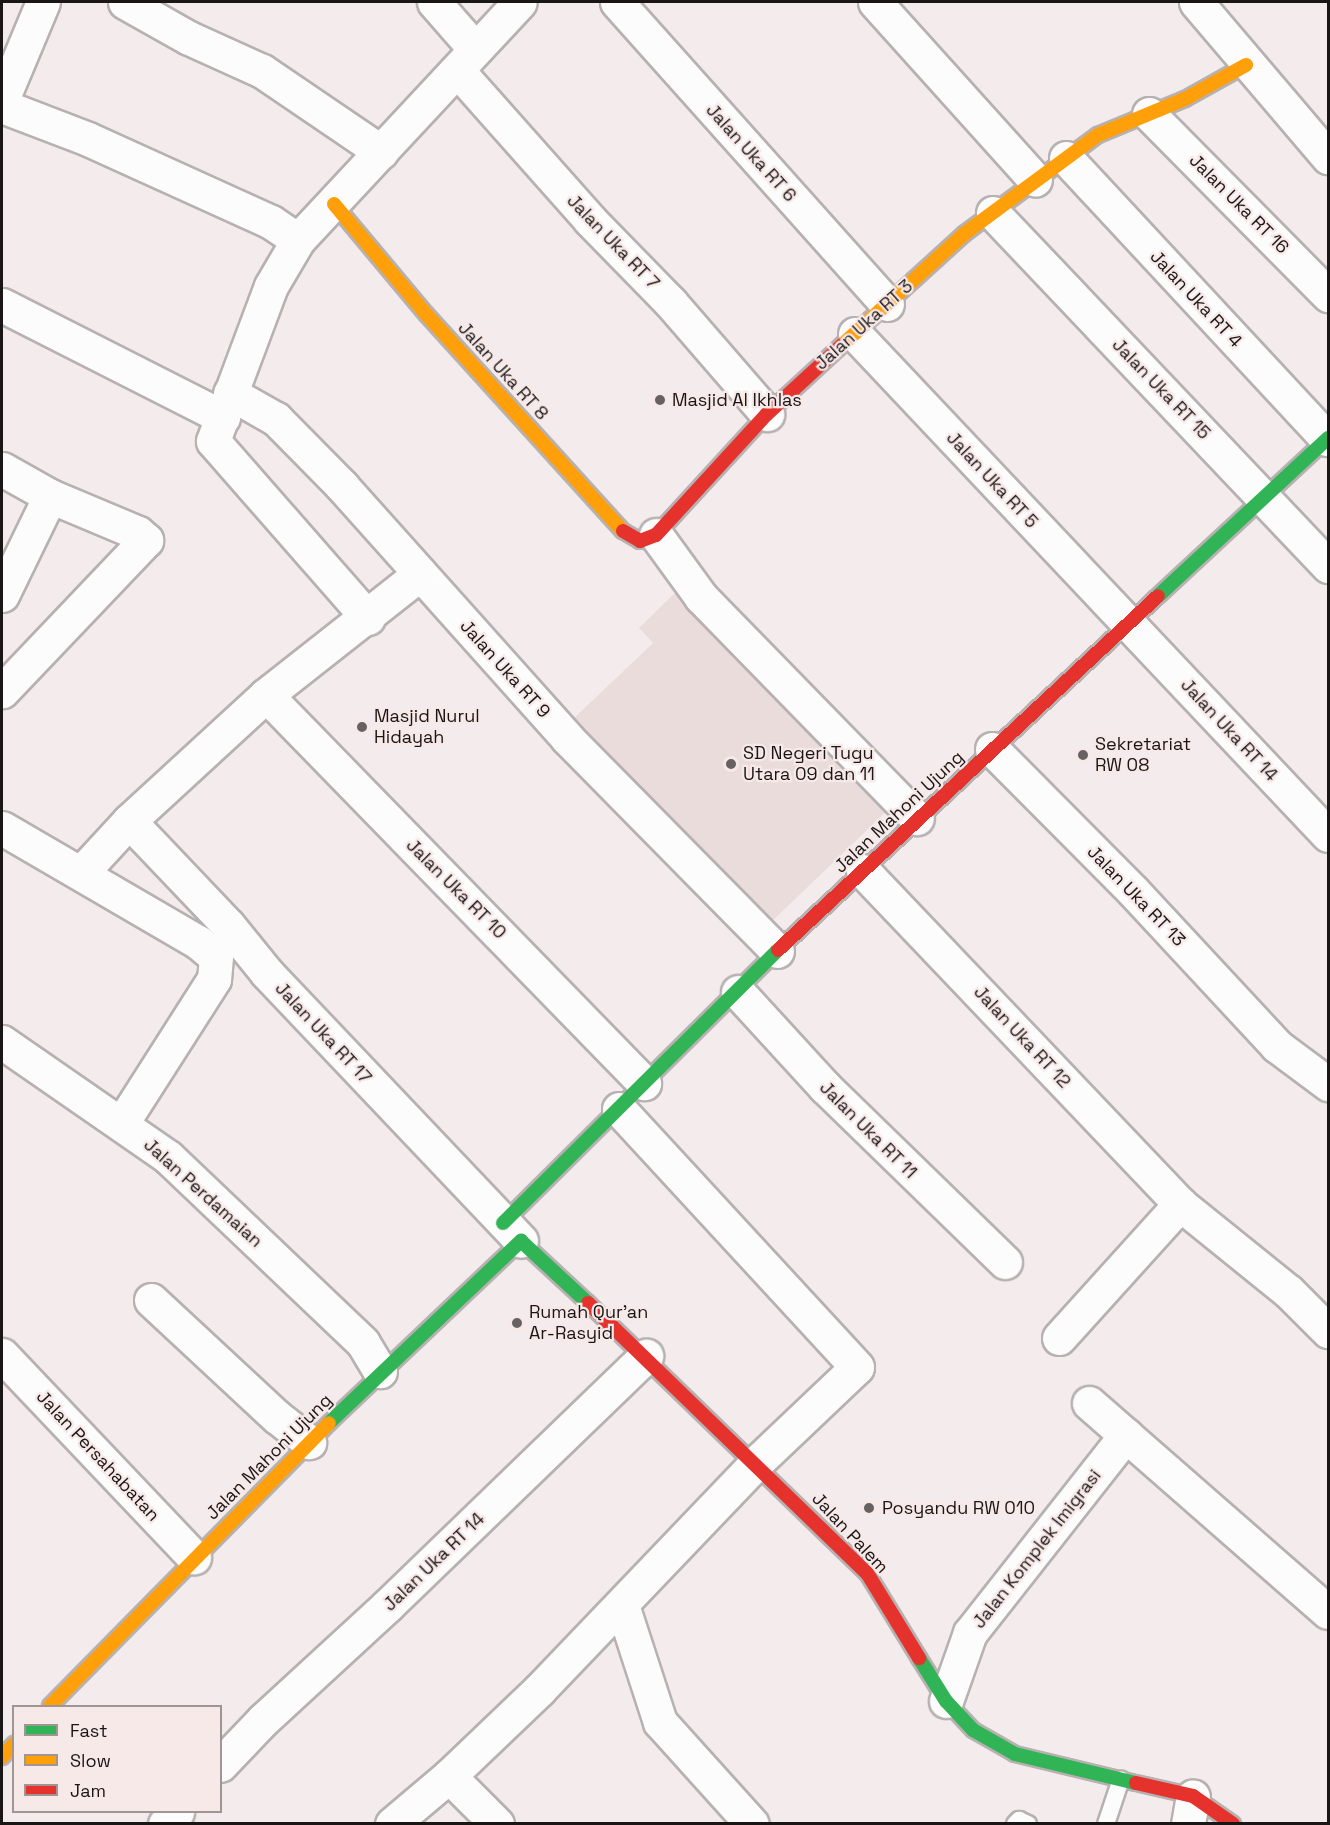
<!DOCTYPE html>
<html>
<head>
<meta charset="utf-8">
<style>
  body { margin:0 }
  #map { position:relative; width:1330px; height:1825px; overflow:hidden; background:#f4ecec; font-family:"Space Grotesk",sans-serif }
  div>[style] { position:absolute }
  .built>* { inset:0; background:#eadcda }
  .roads { filter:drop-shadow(2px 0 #b7b1b1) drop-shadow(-2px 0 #b7b1b1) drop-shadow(0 2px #b7b1b1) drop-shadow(0 -2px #b7b1b1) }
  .lane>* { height:16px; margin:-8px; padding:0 8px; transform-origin:8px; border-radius:8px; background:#fdfcfc }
  .street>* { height:33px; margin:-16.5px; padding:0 16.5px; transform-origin:16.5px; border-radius:16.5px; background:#fdfcfc }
  .fast>* { height:14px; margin:-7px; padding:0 7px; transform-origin:7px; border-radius:7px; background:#30b455 }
  .slow>* { height:14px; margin:-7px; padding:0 7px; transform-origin:7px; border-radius:7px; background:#ff9f0a }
  .jam>* { height:14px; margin:-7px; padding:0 7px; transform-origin:7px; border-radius:7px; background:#e5322d }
  .dots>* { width:16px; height:16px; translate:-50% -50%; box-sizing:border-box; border:3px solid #f7e9e8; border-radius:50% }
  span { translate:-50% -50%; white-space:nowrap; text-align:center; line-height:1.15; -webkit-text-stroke:4.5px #f7e9e8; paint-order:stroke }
  .street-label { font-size:18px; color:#1b1616 }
  .poi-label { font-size:18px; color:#1b1616 }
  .left { translate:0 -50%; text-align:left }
  .frame { position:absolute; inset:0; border:3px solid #1b1616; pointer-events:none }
  .legend { position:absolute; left:12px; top:1705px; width:210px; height:108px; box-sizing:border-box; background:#f7e9e8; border:2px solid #9f9594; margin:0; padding:8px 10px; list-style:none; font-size:18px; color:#1b1616 }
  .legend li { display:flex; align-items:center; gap:12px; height:30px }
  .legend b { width:30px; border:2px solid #9f9594 }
</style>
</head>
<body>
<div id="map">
  <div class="built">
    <div style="clip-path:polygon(681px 587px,891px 807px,767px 926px,571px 721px,653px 643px,639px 628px)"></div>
  </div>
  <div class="roads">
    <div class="lane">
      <div style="left:1015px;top:1824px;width:6px;rotate:-45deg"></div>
      <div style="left:1019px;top:1820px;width:10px;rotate:24deg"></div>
      <div style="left:1106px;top:1824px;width:47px;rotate:-71.6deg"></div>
    </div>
    <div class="street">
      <div style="left:125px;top:2px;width:73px;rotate:29.4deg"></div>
      <div style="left:189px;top:38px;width:80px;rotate:24.3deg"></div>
      <div style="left:262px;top:71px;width:144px;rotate:34.2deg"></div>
      <div style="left:434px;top:2px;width:62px;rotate:48.9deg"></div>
      <div style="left:617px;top:2px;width:405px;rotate:48.2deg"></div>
      <div style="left:875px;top:2px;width:239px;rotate:48deg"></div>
      <div style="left:1196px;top:2px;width:204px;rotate:49.6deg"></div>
      <div style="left:457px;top:70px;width:200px;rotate:48.4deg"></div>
      <div style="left:590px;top:220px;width:116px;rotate:45.7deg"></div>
      <div style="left:671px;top:303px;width:147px;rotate:49.1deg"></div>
      <div style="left:2px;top:100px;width:106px;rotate:-67.3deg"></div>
      <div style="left:2px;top:106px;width:92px;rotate:21deg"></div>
      <div style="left:88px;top:139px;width:201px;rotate:24.4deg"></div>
      <div style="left:271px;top:222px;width:32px;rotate:34deg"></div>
      <div style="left:1149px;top:114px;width:255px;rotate:45.3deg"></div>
      <div style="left:1066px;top:158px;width:384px;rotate:47.1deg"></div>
      <div style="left:993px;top:213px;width:487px;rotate:46.5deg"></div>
      <div style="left:2px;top:305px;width:248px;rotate:26.9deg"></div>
      <div style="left:855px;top:334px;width:689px;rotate:46.65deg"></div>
      <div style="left:230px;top:393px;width:53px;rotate:29.5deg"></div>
      <div style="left:276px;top:419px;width:94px;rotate:45.4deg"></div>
      <div style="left:342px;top:486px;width:338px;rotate:48.2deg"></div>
      <div style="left:567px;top:738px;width:299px;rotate:45.4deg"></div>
      <div style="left:2px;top:469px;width:55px;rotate:29.4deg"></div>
      <div style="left:50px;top:496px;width:95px;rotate:22.8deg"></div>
      <div style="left:138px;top:533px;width:11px;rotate:41deg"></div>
      <div style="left:146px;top:540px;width:209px;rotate:133.6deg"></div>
      <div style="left:656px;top:535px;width:77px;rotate:54deg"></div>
      <div style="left:701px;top:597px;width:309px;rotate:45.7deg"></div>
      <div style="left:2px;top:595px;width:110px;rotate:-64.1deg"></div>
      <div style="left:368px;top:618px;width:235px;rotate:-131.2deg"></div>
      <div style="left:213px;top:441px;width:165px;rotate:-69.5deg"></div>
      <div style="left:271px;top:286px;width:53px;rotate:-59.6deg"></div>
      <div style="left:298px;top:240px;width:325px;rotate:-47deg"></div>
      <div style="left:266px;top:695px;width:542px;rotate:45.75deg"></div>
      <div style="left:992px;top:749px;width:200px;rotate:45.2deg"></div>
      <div style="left:1133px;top:891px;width:212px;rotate:47.1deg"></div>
      <div style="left:1277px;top:1046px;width:64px;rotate:36.7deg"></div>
      <div style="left:129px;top:821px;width:144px;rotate:46.4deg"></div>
      <div style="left:228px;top:925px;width:62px;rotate:50.9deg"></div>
      <div style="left:267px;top:973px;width:369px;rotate:46.5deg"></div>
      <div style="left:2px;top:828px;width:227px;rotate:30.2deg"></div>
      <div style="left:198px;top:942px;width:23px;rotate:40deg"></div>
      <div style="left:216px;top:957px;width:22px;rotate:95deg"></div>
      <div style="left:214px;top:979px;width:171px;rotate:122.6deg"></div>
      <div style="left:863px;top:871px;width:460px;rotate:46.4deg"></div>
      <div style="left:1180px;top:1204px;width:139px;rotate:38.9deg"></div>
      <div style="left:1288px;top:1291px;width:57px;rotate:45deg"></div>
      <div style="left:82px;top:872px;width:69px;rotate:-47.3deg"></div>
      <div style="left:129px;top:821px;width:186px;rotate:-42.6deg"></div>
      <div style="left:266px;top:695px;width:196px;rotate:-38.2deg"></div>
      <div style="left:738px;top:992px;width:129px;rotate:47.5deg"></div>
      <div style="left:825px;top:1087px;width:251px;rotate:44.2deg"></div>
      <div style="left:2px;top:1042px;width:202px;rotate:34.7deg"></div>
      <div style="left:168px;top:1157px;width:269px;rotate:43.6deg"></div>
      <div style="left:363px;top:1343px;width:33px;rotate:59deg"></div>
      <div style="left:151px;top:1300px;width:172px;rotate:42.9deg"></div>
      <div style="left:277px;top:1417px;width:41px;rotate:38deg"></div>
      <div style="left:1059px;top:1338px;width:181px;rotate:-47.9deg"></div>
      <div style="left:2px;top:1355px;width:279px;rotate:46.5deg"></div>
      <div style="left:1089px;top:1403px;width:317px;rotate:41.2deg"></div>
      <div style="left:622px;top:1605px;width:123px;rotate:72deg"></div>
      <div style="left:660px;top:1722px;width:137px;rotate:48deg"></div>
      <div style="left:946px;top:1701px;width:72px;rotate:-70.6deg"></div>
      <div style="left:970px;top:1633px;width:252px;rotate:-51.8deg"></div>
      <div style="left:220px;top:1765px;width:62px;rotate:-46.3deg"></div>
      <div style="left:263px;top:1720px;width:170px;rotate:-42.6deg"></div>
      <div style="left:388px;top:1605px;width:359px;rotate:-44deg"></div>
      <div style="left:449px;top:1776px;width:68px;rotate:45deg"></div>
      <div style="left:165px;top:1824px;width:17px;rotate:-45deg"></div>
      <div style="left:392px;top:1824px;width:75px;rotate:-40.1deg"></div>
      <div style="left:449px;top:1776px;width:126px;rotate:-43.7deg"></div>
      <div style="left:540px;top:1689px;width:313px;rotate:-46.3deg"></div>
      <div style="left:756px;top:1463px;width:139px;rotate:-43.5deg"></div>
      <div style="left:857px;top:1367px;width:351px;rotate:-132.7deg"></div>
      <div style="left:1188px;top:1824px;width:28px;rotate:-80deg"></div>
    </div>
    <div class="fast">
      <div style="left:1158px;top:596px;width:232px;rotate:-42.9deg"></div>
      <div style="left:503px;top:1223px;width:387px;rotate:-44.8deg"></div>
      <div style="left:329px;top:1423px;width:265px;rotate:-43.5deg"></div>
      <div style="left:521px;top:1241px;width:91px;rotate:42.8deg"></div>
      <div style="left:919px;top:1658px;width:51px;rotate:57.9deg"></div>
      <div style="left:946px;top:1701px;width:40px;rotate:47deg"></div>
      <div style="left:973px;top:1730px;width:48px;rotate:29.7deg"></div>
      <div style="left:1015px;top:1754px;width:124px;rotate:13.5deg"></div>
    </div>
    <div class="slow">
      <div style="left:334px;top:204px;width:143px;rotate:50.1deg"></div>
      <div style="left:426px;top:314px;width:293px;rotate:47.8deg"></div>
      <div style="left:842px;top:345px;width:165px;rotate:-42.3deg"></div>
      <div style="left:964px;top:234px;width:167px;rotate:-36.5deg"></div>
      <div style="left:1098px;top:135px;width:94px;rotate:-22.5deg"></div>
      <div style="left:1185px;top:99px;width:70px;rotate:-29.1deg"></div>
      <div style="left:50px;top:1706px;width:397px;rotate:-45.4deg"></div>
      <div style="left:2px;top:1757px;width:18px;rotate:-47deg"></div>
    </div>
    <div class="jam">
      <div style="left:623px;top:531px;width:20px;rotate:30deg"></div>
      <div style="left:640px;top:541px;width:17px;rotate:-21deg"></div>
      <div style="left:656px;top:535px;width:164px;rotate:-47.5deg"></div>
      <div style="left:767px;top:414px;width:102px;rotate:-42.6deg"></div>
      <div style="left:778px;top:950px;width:519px;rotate:-42.97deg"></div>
      <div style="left:588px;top:1303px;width:388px;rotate:44.1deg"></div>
      <div style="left:867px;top:1573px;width:100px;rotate:58.5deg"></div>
      <div style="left:1136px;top:1783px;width:58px;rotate:12.8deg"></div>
      <div style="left:1193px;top:1796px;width:49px;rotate:35deg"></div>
    </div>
  </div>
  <div class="dots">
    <div style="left:660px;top:400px;background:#676161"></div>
    <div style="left:362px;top:727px;background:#676161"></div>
    <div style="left:1083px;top:755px;background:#676161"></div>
    <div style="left:731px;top:764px;background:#676161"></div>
    <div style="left:517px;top:1323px;background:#676161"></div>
    <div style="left:869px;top:1508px;background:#676161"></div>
  </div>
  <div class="street-label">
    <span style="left:751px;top:153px;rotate:48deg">Jalan Uka RT 6</span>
    <span style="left:1239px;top:204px;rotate:45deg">Jalan Uka RT 16</span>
    <span style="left:613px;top:242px;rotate:46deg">Jalan Uka RT 7</span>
    <span style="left:1196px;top:299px;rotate:47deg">Jalan Uka RT 4</span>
    <span style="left:864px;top:325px;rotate:-42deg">Jalan Uka RT 3</span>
    <span style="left:503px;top:371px;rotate:48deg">Jalan Uka RT 8</span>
    <span style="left:1161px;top:389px;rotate:46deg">Jalan Uka RT 15</span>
    <span style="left:992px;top:480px;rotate:47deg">Jalan Uka RT 5</span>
    <span style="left:505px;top:669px;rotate:48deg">Jalan Uka RT 9</span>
    <span style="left:1229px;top:730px;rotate:47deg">Jalan Uka RT 14</span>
    <span style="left:899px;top:812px;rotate:-43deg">Jalan Mahoni Ujung</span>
    <span style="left:456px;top:889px;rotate:45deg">Jalan Uka RT 10</span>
    <span style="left:1136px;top:896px;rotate:46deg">Jalan Uka RT 13</span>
    <span style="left:323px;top:1033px;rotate:47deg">Jalan Uka RT 17</span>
    <span style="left:1022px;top:1037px;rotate:47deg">Jalan Uka RT 12</span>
    <span style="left:868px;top:1130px;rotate:45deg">Jalan Uka RT 11</span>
    <span style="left:203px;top:1193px;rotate:42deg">Jalan Perdamaian</span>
    <span style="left:98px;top:1456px;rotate:47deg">Jalan Persahabatan</span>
    <span style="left:269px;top:1457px;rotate:-45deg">Jalan Mahoni Ujung</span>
    <span style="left:850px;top:1533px;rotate:47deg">Jalan Palem</span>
    <span style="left:1037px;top:1549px;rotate:-52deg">Jalan Komplek Imigrasi</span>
    <span style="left:434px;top:1562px;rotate:-44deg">Jalan Uka RT 14</span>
  </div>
  <div class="poi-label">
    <span class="left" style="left:672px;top:400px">Masjid Al Ikhlas</span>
    <span class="left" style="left:374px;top:727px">Masjid Nurul<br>Hidayah</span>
    <span class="left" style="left:1095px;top:755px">Sekretariat<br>RW 08</span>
    <span class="left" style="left:743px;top:764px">SD Negeri Tugu<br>Utara 09 dan 11</span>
    <span class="left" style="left:529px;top:1323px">Rumah Qur'an<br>Ar-Rasyid</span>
    <span class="left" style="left:882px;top:1508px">Posyandu RW 010</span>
  </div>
  <div class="frame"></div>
  <ul class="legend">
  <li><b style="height:8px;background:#30b455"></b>Fast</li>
  <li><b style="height:8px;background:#ff9f0a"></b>Slow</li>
  <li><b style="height:8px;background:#e5322d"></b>Jam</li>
  </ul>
</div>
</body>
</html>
